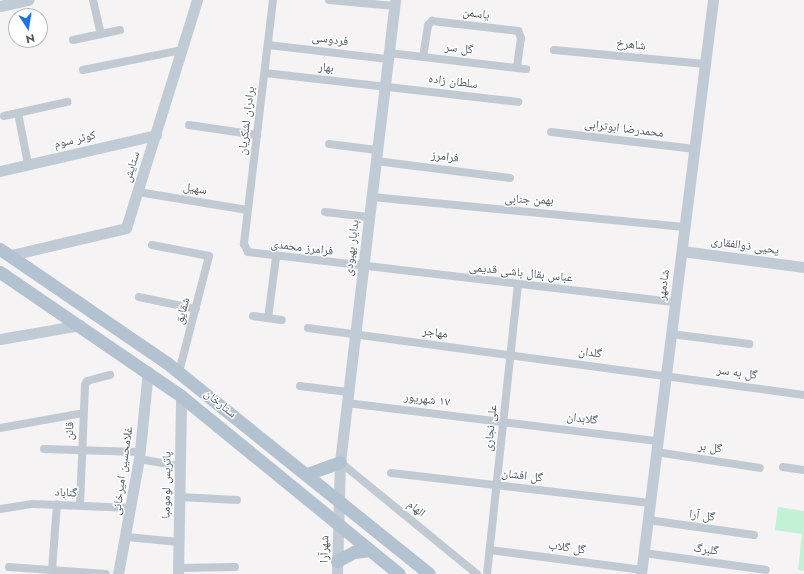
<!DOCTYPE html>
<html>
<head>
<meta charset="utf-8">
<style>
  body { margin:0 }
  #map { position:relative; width:804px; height:574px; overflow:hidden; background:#f5f3f3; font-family:Jost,"Noto Naskh Arabic",sans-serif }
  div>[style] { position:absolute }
  .green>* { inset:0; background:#c3f1d5 }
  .street>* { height:8px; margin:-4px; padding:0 4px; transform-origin:4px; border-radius:4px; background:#c1cad2 }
  .secondary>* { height:11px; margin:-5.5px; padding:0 5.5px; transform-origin:5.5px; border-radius:5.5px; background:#c1cbd6 }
  .primary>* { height:13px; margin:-6.5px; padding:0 6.5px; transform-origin:6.5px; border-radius:6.5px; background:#b3c2d1 }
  span { translate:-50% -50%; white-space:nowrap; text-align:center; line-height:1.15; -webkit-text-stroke:3px #fff; paint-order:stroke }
  .street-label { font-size:12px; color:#4a5661 }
  .north { position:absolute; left:8px; top:8px; width:40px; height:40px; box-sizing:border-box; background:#fff; border:1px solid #b7bbc0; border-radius:50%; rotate:168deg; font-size:11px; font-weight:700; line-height:16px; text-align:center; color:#4a5661 }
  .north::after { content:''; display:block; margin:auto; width:14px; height:18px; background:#1a73e8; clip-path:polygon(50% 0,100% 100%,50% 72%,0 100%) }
</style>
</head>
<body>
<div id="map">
  <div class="green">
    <div style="clip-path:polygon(778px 507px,804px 511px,804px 571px,798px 570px,802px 534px,775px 530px)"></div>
  </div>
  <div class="street">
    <div style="left:93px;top:0;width:35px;rotate:77deg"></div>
    <div style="left:273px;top:0;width:246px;rotate:96.8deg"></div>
    <div style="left:244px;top:244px;width:9px;rotate:63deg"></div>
    <div style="left:248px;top:252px;width:430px;rotate:6.7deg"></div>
    <div style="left:329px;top:0;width:66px;rotate:5.2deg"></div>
    <div style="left:73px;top:40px;width:48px;rotate:-12deg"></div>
    <div style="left:268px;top:45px;width:121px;rotate:6.7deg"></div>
    <div style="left:554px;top:50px;width:152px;rotate:5.3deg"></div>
    <div style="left:389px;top:53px;width:138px;rotate:6.7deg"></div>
    <div style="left:423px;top:57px;width:32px;rotate:-81deg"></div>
    <div style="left:428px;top:25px;width:6px;rotate:-45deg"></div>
    <div style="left:432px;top:21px;width:87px;rotate:6.6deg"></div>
    <div style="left:518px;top:31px;width:8px;rotate:67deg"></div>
    <div style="left:521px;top:38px;width:30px;rotate:98deg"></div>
    <div style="left:83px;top:70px;width:100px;rotate:-11.5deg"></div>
    <div style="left:265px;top:73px;width:255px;rotate:6.5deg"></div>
    <div style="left:18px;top:113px;width:52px;rotate:78.9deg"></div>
    <div style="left:4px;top:116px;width:65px;rotate:-12.5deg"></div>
    <div style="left:189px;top:125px;width:69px;rotate:8.4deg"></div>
    <div style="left:551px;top:132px;width:145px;rotate:6.7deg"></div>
    <div style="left:329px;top:144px;width:48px;rotate:7.1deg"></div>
    <div style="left:376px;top:161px;width:135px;rotate:7.2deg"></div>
    <div style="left:138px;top:192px;width:111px;rotate:9.3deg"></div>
    <div style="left:372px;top:197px;width:314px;rotate:5.5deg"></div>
    <div style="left:325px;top:212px;width:44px;rotate:6.5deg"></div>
    <div style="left:152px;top:245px;width:58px;rotate:10.9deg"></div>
    <div style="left:209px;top:256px;width:120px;rotate:104.5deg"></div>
    <div style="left:139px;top:297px;width:58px;rotate:11.9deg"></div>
    <div style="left:253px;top:316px;width:29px;rotate:8deg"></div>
    <div style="left:268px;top:318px;width:62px;rotate:-82.5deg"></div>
    <div style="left:308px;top:328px;width:501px;rotate:7.69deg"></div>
    <div style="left:671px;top:334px;width:79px;rotate:7.3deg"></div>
    <div style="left:300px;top:386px;width:48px;rotate:7.1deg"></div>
    <div style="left:347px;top:403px;width:313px;rotate:7deg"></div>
    <div style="left:0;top:428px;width:84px;rotate:-10.2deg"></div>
    <div style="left:44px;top:449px;width:96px;rotate:1.8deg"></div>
    <div style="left:656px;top:452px;width:105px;rotate:8.7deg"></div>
    <div style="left:139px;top:459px;width:42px;rotate:9.7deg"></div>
    <div style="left:340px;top:462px;width:177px;rotate:39.3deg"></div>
    <div style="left:783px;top:467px;width:21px;rotate:8deg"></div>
    <div style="left:391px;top:473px;width:261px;rotate:6.6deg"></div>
    <div style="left:180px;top:497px;width:57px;rotate:3deg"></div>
    <div style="left:80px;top:505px;width:120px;rotate:-87.6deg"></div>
    <div style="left:85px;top:385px;width:4px;rotate:-63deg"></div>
    <div style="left:87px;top:381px;width:24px;rotate:-15deg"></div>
    <div style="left:0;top:509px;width:33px;rotate:-9deg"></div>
    <div style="left:33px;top:504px;width:99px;rotate:2.3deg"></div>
    <div style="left:648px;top:520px;width:107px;rotate:8.1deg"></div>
    <div style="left:127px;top:537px;width:52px;rotate:5.5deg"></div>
    <div style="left:490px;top:550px;width:152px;rotate:7.5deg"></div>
    <div style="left:644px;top:553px;width:123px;rotate:7.9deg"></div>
    <div style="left:9px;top:567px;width:97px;rotate:4.1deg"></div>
    <div style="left:178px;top:568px;width:57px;rotate:-1deg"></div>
    <div style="left:52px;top:570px;width:66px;rotate:-85.7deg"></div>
    <div style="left:487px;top:574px;width:291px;rotate:-83.9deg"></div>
  </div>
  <div class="secondary">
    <div style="left:0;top:6px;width:29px;rotate:-12deg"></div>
    <div style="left:0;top:171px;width:160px;rotate:-13deg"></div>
    <div style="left:682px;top:251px;width:123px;rotate:7.5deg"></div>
    <div style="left:11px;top:255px;width:118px;rotate:-13.2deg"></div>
    <div style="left:126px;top:228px;width:239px;rotate:-72.7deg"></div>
    <div style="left:0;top:339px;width:81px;rotate:-9.9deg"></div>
    <div style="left:118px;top:574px;width:117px;rotate:-79.7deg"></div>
    <div style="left:139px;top:459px;width:88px;rotate:-84.2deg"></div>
    <div style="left:178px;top:574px;width:178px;rotate:-89deg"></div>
    <div style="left:337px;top:574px;width:112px;rotate:-88.5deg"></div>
    <div style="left:340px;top:462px;width:465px;rotate:-83.2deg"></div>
    <div style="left:641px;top:574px;width:578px;rotate:-82.85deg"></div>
  </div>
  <div class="primary">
    <div style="left:0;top:249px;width:202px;rotate:34.3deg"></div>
    <div style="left:167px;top:363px;width:336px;rotate:38.8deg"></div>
    <div style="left:0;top:272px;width:219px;rotate:34.4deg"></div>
    <div style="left:181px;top:396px;width:281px;rotate:39.2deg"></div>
    <div style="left:307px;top:474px;width:35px;rotate:-20deg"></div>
    <div style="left:337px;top:561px;width:19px;rotate:-28deg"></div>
    <div style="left:354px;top:552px;width:16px;rotate:-7deg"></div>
  </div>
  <div class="street-label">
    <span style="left:476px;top:14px;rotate:7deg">یاسمن</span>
    <span style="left:330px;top:40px;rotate:7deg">فردوسی</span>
    <span style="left:631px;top:45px;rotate:6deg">شاهرخ</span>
    <span style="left:459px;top:49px;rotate:6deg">گل سر</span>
    <span style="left:326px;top:68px;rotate:6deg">بهار</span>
    <span style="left:453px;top:82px;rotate:7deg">سلطان زاده</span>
    <span style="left:247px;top:121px;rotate:-83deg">برادران لشکریان</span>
    <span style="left:624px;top:129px;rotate:7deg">محمدرضا ابوترابی</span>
    <span style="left:75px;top:140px;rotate:-13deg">کوثر سوم</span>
    <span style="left:445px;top:157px;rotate:7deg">فرامرز</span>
    <span style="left:132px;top:167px;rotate:-73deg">ستایش</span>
    <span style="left:195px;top:189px;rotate:9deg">سهیل</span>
    <span style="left:529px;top:200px;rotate:2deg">بهمن جنابی</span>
    <span style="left:745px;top:246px;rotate:8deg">یحیی ذوالفقاری</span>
    <span style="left:302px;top:248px;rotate:7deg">فرامرز محمدی</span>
    <span style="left:352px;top:248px;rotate:-83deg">بدایار بهبودی</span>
    <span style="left:521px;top:273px;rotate:6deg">عباس بقال باشی قدیمی</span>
    <span style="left:664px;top:285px;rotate:-83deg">شادمهر</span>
    <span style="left:183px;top:311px;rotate:-76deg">شقایق</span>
    <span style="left:435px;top:333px;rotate:8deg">مهاجر</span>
    <span style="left:590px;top:353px;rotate:7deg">گلدان</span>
    <span style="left:737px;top:373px;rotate:8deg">گل به سر</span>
    <span style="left:427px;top:400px;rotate:7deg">١٧ شهریور</span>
    <span style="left:220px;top:404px;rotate:39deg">ستارخان</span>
    <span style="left:582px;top:419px;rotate:7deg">گلابدان</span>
    <span style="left:491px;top:428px;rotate:-84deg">علی نجاری</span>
    <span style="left:70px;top:431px;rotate:-88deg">قائن</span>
    <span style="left:710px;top:448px;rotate:8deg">گل بر</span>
    <span style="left:123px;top:471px;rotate:-82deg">غلامحسین امیرخانی</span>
    <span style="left:522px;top:476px;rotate:7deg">گل افشان</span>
    <span style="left:167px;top:485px;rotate:-89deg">پاتریس لومومبا</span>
    <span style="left:66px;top:493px;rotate:3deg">گناباد</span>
    <span style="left:416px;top:509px;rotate:39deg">الهام</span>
    <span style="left:702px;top:516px;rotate:8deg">گل آرا</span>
    <span style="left:567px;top:548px;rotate:8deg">گل گلاب</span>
    <span style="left:325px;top:549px;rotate:-89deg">شهرآرا</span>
    <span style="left:706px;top:550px;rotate:8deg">گلبرگ</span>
  </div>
  <div class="north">N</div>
</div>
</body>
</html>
